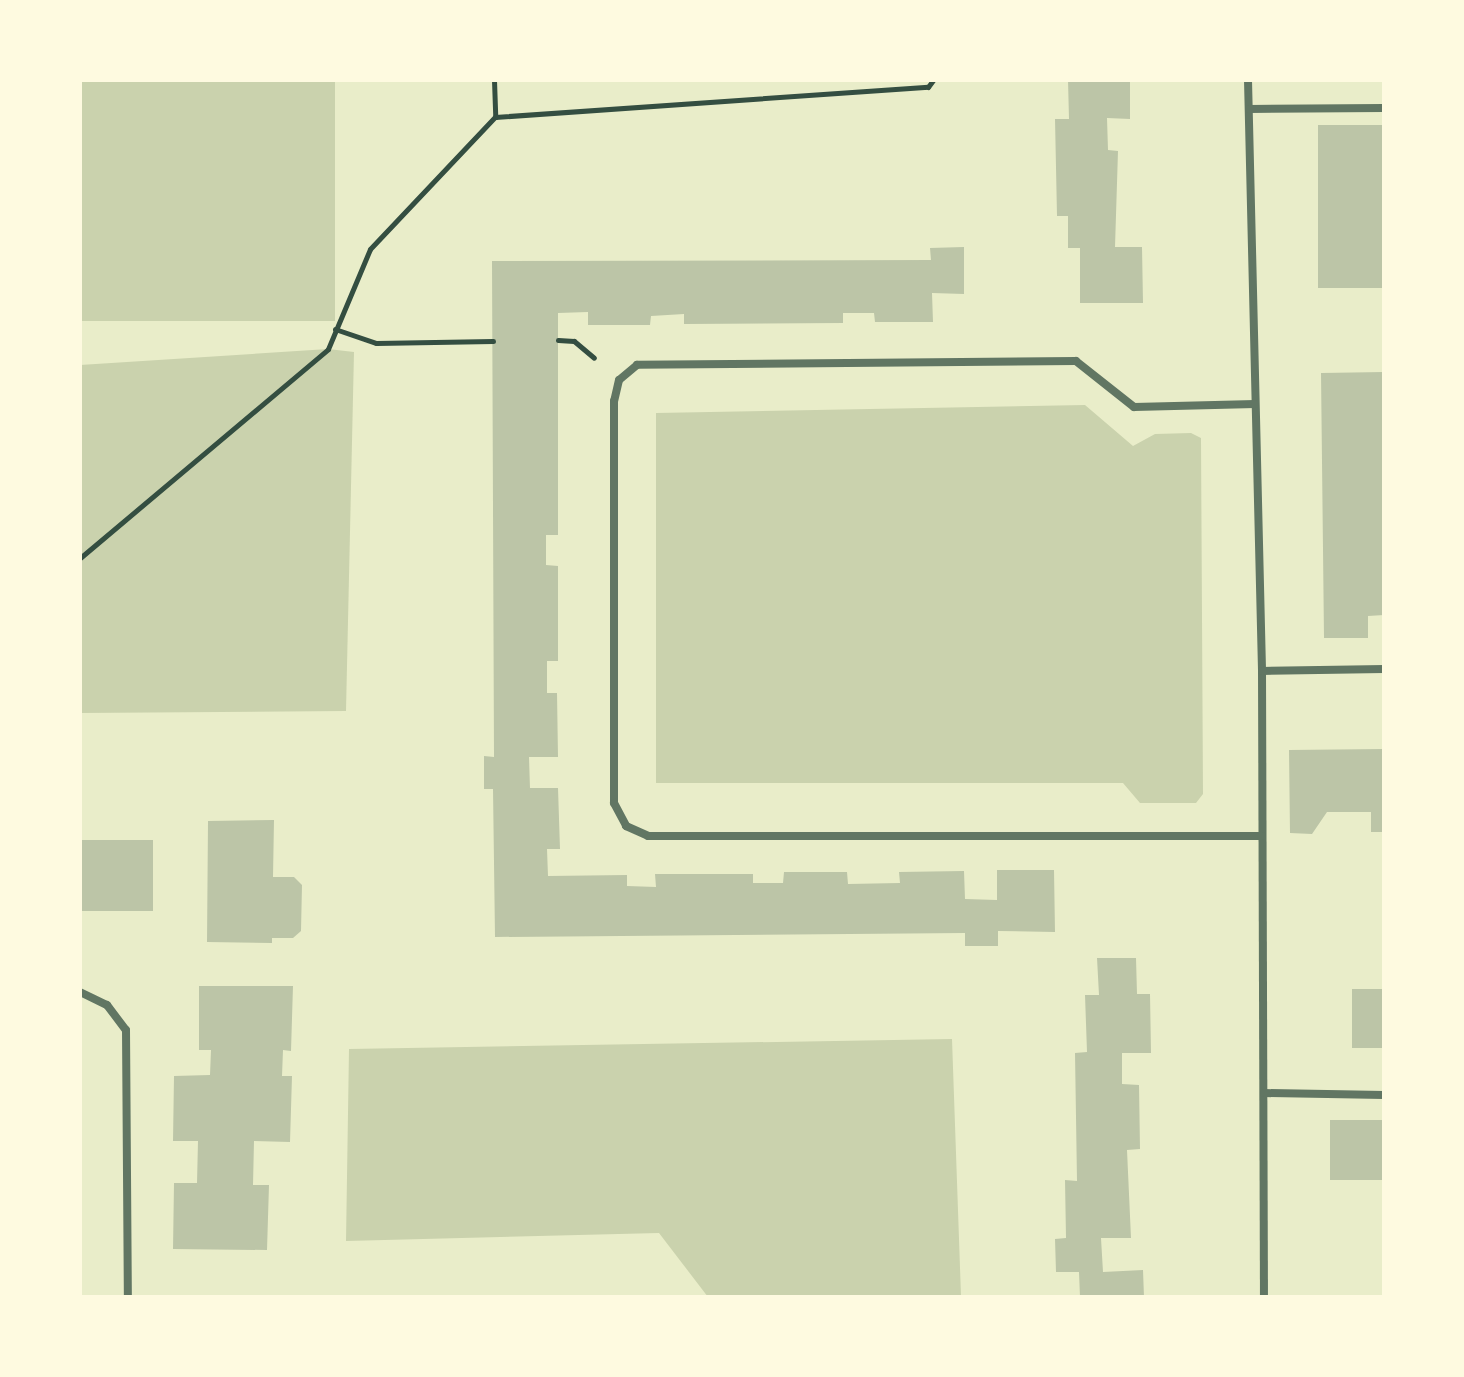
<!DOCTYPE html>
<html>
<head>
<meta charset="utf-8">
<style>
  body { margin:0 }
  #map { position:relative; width:1464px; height:1377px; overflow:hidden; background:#e9edc9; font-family:"Exo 2",sans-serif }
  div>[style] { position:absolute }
  .green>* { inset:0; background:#cad2ad; transform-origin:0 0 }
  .building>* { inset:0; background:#bcc5a7; transform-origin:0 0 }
  .path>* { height:5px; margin:-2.5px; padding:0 2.5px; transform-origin:2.5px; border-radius:2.5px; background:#344e41 }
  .minor>* { height:8px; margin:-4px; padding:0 4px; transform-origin:4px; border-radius:4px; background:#617663 }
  span { translate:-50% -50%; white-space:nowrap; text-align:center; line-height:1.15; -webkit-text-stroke:8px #fefae0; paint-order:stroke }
  .frame { position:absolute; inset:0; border:82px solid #fefae0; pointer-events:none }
</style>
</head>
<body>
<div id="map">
  <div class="green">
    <div style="left:80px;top:80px;width:255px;height:241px"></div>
    <div style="clip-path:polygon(328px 349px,354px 352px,346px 711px,80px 713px,80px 365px)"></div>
    <div style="clip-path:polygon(1085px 405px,1133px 446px,1155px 434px,1191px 433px,1201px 438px,1203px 794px,1196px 803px,1140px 803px,1123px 783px,656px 783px,656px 413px)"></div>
    <div style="clip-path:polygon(952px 1039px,961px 1296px,708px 1297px,659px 1233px,346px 1241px,349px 1049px)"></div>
  </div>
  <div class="building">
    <div style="clip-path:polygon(1068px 80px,1130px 80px,1130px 119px,1107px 118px,1108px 150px,1118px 151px,1115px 247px,1142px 247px,1143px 303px,1080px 303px,1080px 248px,1068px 248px,1068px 216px,1057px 216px,1055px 119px,1069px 119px)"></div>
    <div style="left:1318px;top:125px;width:66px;height:163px"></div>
    <div style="clip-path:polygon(964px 247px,964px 294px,932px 293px,933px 322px,875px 322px,874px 313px,843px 313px,843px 323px,684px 324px,684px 314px,651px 316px,650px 325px,588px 325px,588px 312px,558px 313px,558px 535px,546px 535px,546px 565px,558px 566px,558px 661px,547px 661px,547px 693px,557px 693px,558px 757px,529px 757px,530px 788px,558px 788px,560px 849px,547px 849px,548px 876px,627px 875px,627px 886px,656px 887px,655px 874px,753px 874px,753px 883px,783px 883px,784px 872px,847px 872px,848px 884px,900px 883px,899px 872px,964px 871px,965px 899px,997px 900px,997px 870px,1054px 870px,1055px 932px,998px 931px,998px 946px,965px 946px,965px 933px,495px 937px,493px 789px,484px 789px,484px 756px,494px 757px,492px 261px,931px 260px,930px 248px)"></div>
    <div style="clip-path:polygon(1384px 372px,1384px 615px,1368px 616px,1368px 638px,1324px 638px,1321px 373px)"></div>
    <div style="clip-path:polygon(1384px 749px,1384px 832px,1371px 832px,1371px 812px,1327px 812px,1312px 834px,1290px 833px,1289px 750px)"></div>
    <div style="clip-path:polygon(274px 820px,273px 877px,294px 877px,302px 885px,301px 931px,293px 938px,272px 938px,272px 943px,207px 942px,208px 821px)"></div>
    <div style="left:80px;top:840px;width:73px;height:71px"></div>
    <div style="clip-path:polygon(1097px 958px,1136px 958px,1137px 994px,1150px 994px,1151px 1053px,1122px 1053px,1122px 1084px,1139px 1085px,1140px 1149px,1127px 1150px,1131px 1238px,1101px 1238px,1103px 1272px,1143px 1270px,1144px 1297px,1080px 1297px,1079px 1272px,1056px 1272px,1055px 1239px,1066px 1238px,1065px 1180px,1077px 1181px,1075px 1053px,1087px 1052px,1085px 995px,1099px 995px)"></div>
    <div style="clip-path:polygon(199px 986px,293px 986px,291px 1051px,283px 1050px,282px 1076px,292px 1076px,290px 1142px,254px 1141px,253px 1185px,269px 1185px,267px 1250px,173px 1249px,174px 1183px,197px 1183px,198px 1141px,173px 1141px,174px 1076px,210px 1075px,211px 1050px,199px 1050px)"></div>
    <div style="left:1384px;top:989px;width:59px;height:32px;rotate:90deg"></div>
    <div style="left:1384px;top:1120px;width:60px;height:54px;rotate:90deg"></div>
  </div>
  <div class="path">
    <div style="left:494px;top:80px;width:37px;rotate:88deg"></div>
    <div style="left:335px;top:329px;width:43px;rotate:18.9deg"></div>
    <div style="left:376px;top:343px;width:117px;rotate:-1deg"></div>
    <div style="left:558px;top:340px;width:16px;rotate:4deg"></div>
    <div style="left:574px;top:341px;width:26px;rotate:40deg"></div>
    <div style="left:80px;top:558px;width:324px;rotate:-40.1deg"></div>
    <div style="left:328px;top:349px;width:108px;rotate:-67.2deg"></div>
    <div style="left:370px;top:249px;width:182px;rotate:-46.6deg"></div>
    <div style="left:495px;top:117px;width:434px;rotate:-4deg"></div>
    <div style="left:928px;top:87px;width:9px;rotate:-54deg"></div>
  </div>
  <div class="minor">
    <div style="left:1248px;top:80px;width:591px;rotate:88.64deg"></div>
    <div style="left:1262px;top:671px;width:626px;rotate:89.82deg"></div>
    <div style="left:1249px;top:109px;width:135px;rotate:-0.4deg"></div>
    <div style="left:1255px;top:404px;width:121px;rotate:178.6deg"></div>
    <div style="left:1134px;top:407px;width:74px;rotate:-141.6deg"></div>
    <div style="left:1076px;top:361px;width:439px;rotate:179.5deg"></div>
    <div style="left:637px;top:365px;width:23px;rotate:140deg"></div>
    <div style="left:619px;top:380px;width:22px;rotate:103deg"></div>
    <div style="left:614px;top:401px;width:402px;rotate:90deg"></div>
    <div style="left:614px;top:803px;width:26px;rotate:62deg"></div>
    <div style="left:626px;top:826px;width:24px;rotate:24deg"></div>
    <div style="left:648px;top:836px;width:614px"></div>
    <div style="left:1262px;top:671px;width:122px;rotate:-0.9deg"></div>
    <div style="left:80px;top:992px;width:30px;rotate:26deg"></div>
    <div style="left:107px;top:1005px;width:31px;rotate:53deg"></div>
    <div style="left:126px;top:1030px;width:267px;rotate:89.6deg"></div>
    <div style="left:1264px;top:1093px;width:120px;rotate:1deg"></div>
  </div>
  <div class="frame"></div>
</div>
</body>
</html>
